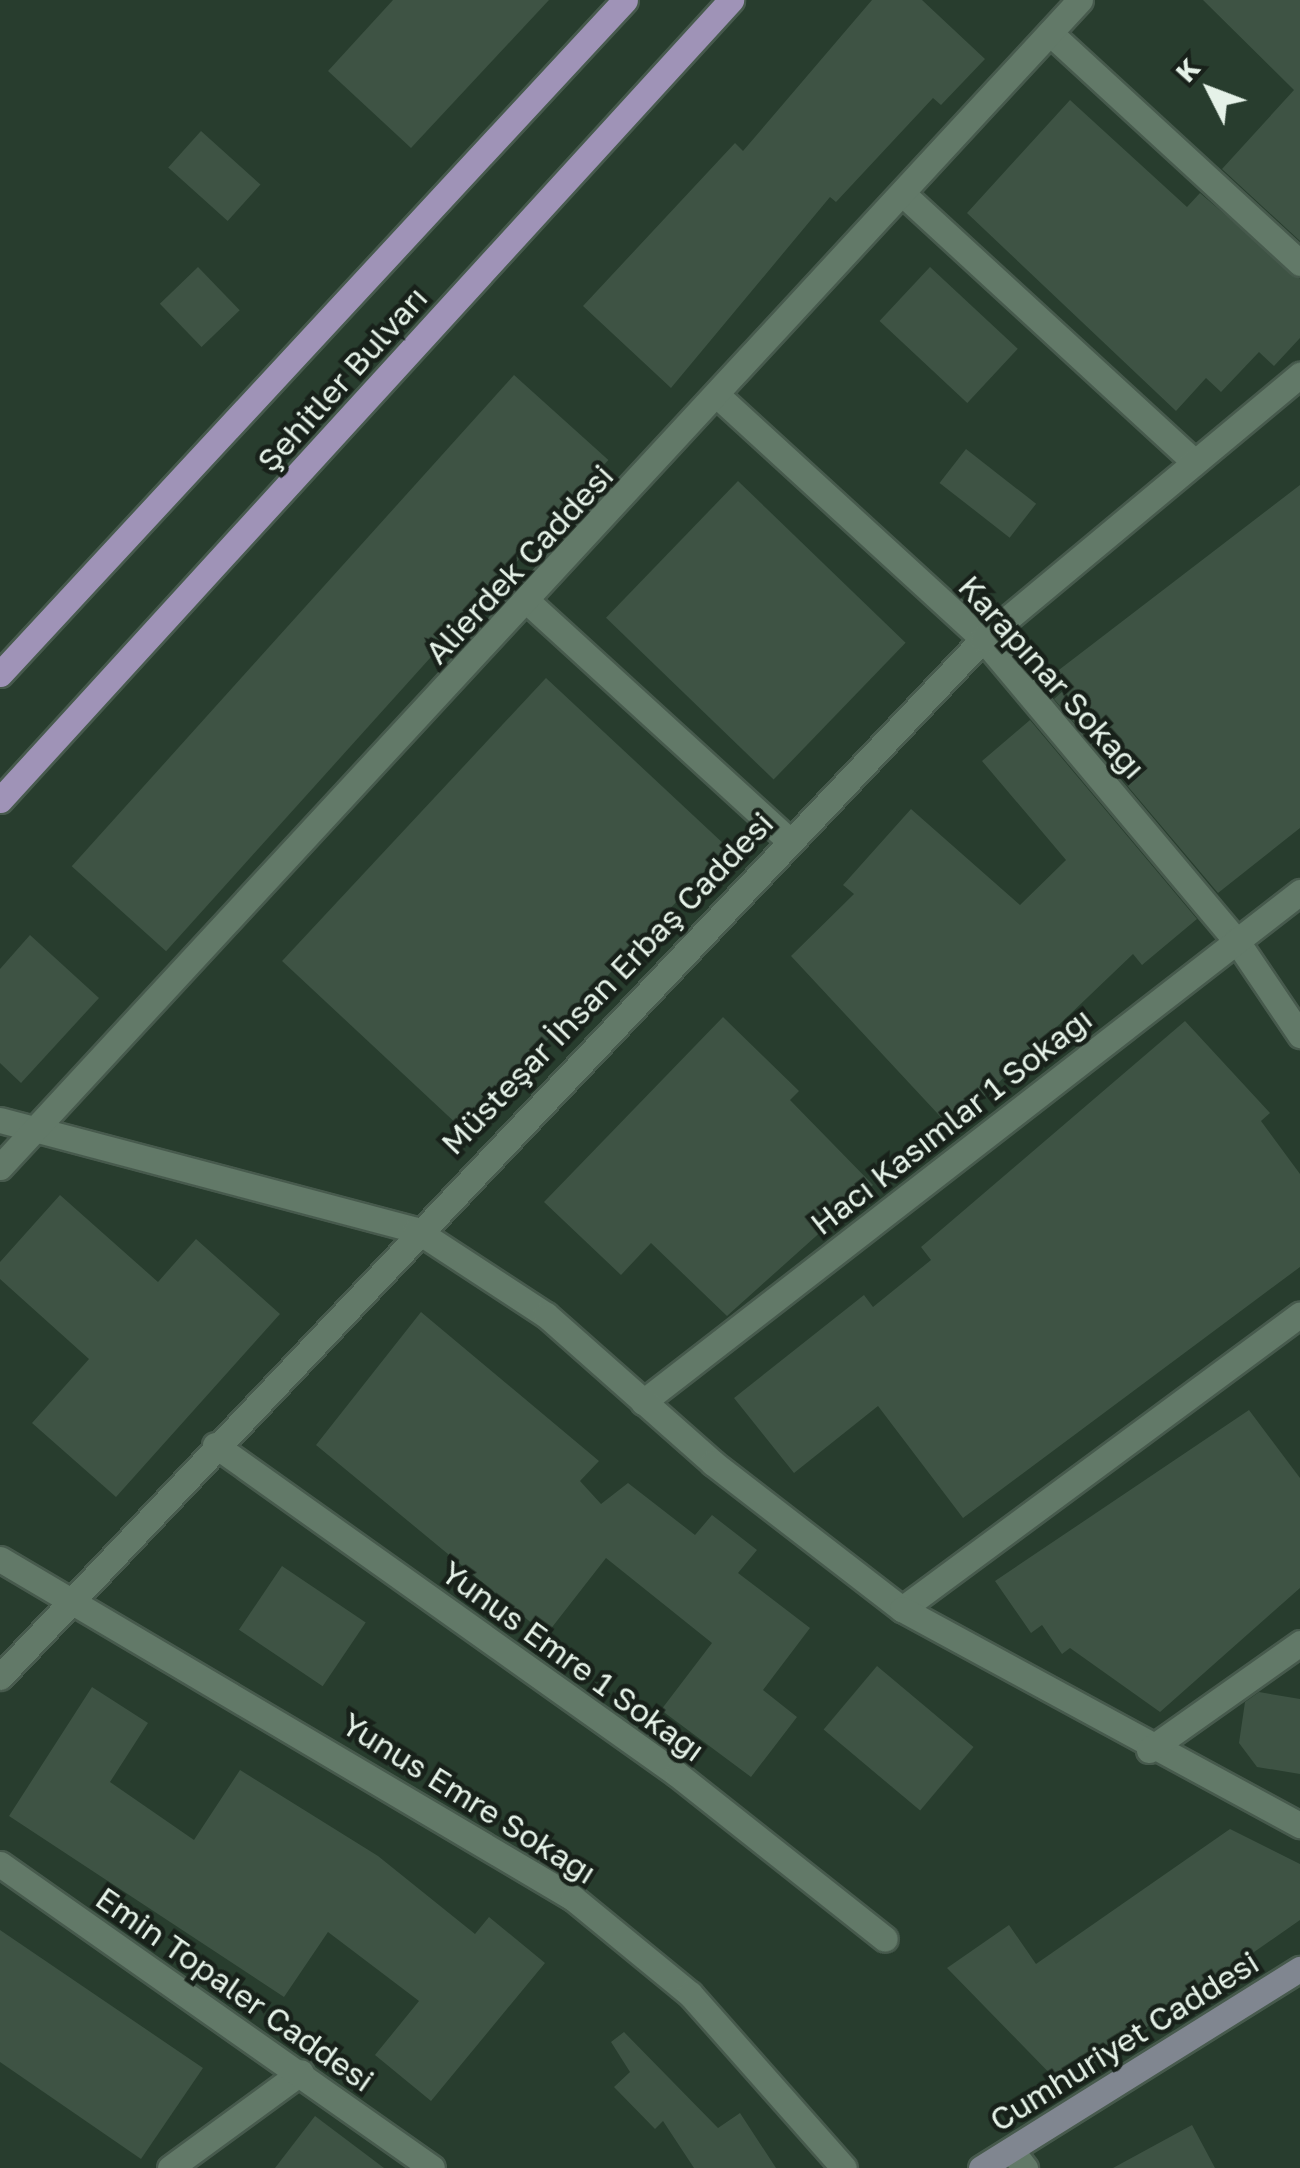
<!DOCTYPE html>
<html>
<head>
<meta charset="utf-8">
<style>
  body { margin:0 }
  #map { position:relative; width:1300px; height:2168px; overflow:hidden; background:#283d2e; font-family:"Golos Text",sans-serif }
  div>[style] { position:absolute }
  .building>* { inset:0; background:#3e5344; transform-origin:0 0 }
  .roads { filter:drop-shadow(2px 0 #475a4d) drop-shadow(-2px 0 #475a4d) drop-shadow(0 2px #475a4d) drop-shadow(0 -2px #475a4d) }
  .minor>* { height:25px; margin:-12.5px; padding:0 12.5px; transform-origin:12.5px; border-radius:12.5px; background:#627968 }
  .tertiary>* { height:25px; margin:-12.5px; padding:0 12.5px; transform-origin:12.5px; border-radius:12.5px; background:#627968 }
  .secondary>* { height:25px; margin:-12.5px; padding:0 12.5px; transform-origin:12.5px; border-radius:12.5px; background:#808690 }
  .primary>* { height:25px; margin:-12.5px; padding:0 12.5px; transform-origin:12.5px; border-radius:12.5px; background:#9f93b7 }
  span { translate:-50% -50%; white-space:nowrap; text-align:center; line-height:1.15; -webkit-text-stroke:9px #18211a; paint-order:stroke }
  .street-label { font-size:32px; color:#e5f2e8 }
  .north { position:absolute; left:1160px; top:40px; width:100px; height:100px; -webkit-text-stroke:8px #18211a; paint-order:stroke; rotate:312deg; font-size:28px; font-weight:700; line-height:40px; text-align:center; color:#e5f2e8 }
  .north::after { content:''; display:block; margin:auto; width:35px; height:45px; background:#e5f2e8; clip-path:polygon(50% 0,100% 100%,50% 72%,0 100%) }
</style>
</head>
<body>
<div id="map">
  <div class="building">
    <div style="clip-path:polygon(393px 0,549px 0,411px 148px,328px 71px)"></div>
    <div style="clip-path:polygon(872px 0,922px 0,985px 59px,941px 105px,933px 98px,836px 202px,830px 197px,671px 388px,583px 306px,735px 143px,743px 151px)"></div>
    <div style="clip-path:polygon(1203px 0,1300px 0,1300px 241px,1222px 169px,1294px 90px)"></div>
    <div style="clip-path:polygon(1070px 100px,1187px 207px,1200px 193px,1300px 279px,1300px 338px,1274px 366px,1259px 352px,1221px 392px,1206px 378px,1176px 411px,967px 213px)"></div>
    <div style="left:201px;top:131px;width:80px;height:49px;rotate:42deg"></div>
    <div style="left:198px;top:267px;width:60px;height:53px;rotate:46deg"></div>
    <div style="left:930px;top:267px;width:120px;height:74px;rotate:43deg"></div>
    <div style="left:514px;top:375px;width:127px;height:661px;rotate:42deg"></div>
    <div style="left:966px;top:449px;width:89px;height:43px;rotate:38deg"></div>
    <div style="left:738px;top:481px;width:233px;height:190px;rotate:44deg"></div>
    <div style="clip-path:polygon(1300px 485px,1300px 828px,1218px 893px,1054px 699px,1063px 691px,1051px 676px)"></div>
    <div style="left:546px;top:678px;width:248px;height:387px;rotate:43deg"></div>
    <div style="clip-path:polygon(1030px 720px,1197px 919px,1142px 965px,1133px 954px,951px 1128px,791px 956px,854px 894px,843px 885px,911px 809px,1020px 905px,1066px 860px,982px 761px)"></div>
    <div style="clip-path:polygon(30px 935px,99px 998px,21px 1083px,0 1063px,0 969px)"></div>
    <div style="clip-path:polygon(723px 1017px,799px 1091px,790px 1100px,873px 1185px,727px 1316px,651px 1243px,621px 1275px,544px 1202px)"></div>
    <div style="clip-path:polygon(1185px 1021px,1270px 1113px,1261px 1121px,1300px 1174px,1300px 1267px,963px 1518px,878px 1406px,794px 1473px,734px 1398px,864px 1295px,873px 1307px,931px 1260px,921px 1247px)"></div>
    <div style="clip-path:polygon(60px 1195px,158px 1282px,196px 1239px,280px 1314px,116px 1497px,32px 1423px,89px 1359px,0 1279px,0 1262px)"></div>
    <div style="clip-path:polygon(421px 1312px,599px 1461px,580px 1481px,601px 1504px,628px 1483px,695px 1535px,712px 1515px,757px 1550px,738px 1573px,810px 1628px,763px 1690px,797px 1717px,751px 1777px,661px 1710px,712px 1643px,606px 1558px,546px 1635px,316px 1445px)"></div>
    <div style="clip-path:polygon(1249px 1410px,1300px 1478px,1300px 1588px,1160px 1712px,1070px 1648px,1062px 1654px,1042px 1625px,1031px 1633px,995px 1581px)"></div>
    <div style="left:282px;top:1566px;width:101px;height:77px;rotate:34deg"></div>
    <div style="left:877px;top:1666px;width:126px;height:83px;rotate:40deg"></div>
    <div style="clip-path:polygon(92px 1687px,148px 1723px,110px 1782px,194px 1840px,240px 1770px,378px 1856px,475px 1934px,489px 1917px,545px 1963px,431px 2101px,375px 2055px,419px 2001px,328px 1932px,284px 1997px,9px 1816px)"></div>
    <div style="clip-path:polygon(1259px 1692px,1300px 1699px,1300px 1774px,1257px 1767px,1239px 1743px,1245px 1702px)"></div>
    <div style="clip-path:polygon(1230px 1829px,1300px 1864px,1300px 1920px,1062px 2086px,947px 1968px,1009px 1925px,1036px 1964px)"></div>
    <div style="clip-path:polygon(0 1930px,203px 2068px,141px 2159px,0 2062px)"></div>
    <div style="clip-path:polygon(624px 2032px,718px 2128px,740px 2113px,776px 2168px,694px 2168px,663px 2121px,655px 2129px,614px 2087px,630px 2072px,611px 2042px)"></div>
    <div style="clip-path:polygon(315px 2116px,384px 2168px,275px 2168px)"></div>
    <div style="clip-path:polygon(1192px 2125px,1215px 2168px,1113px 2168px)"></div>
  </div>
  <div class="roads">
    <div class="minor">
      <div style="left:1050px;top:33px;width:340px;rotate:42.6deg"></div>
      <div style="left:903px;top:194px;width:396px;rotate:42.6deg"></div>
      <div style="left:719px;top:397px;width:358px;rotate:42.5deg"></div>
      <div style="left:983px;top:639px;width:393px;rotate:50deg"></div>
      <div style="left:1236px;top:940px;width:115px;rotate:56deg"></div>
      <div style="left:528px;top:602px;width:353px;rotate:42.4deg"></div>
      <div style="left:643px;top:1402px;width:832px;rotate:-37.82deg"></div>
      <div style="left:215px;top:1445px;width:567px;rotate:35.46deg"></div>
      <div style="left:677px;top:1774px;width:265px;rotate:38.4deg"></div>
      <div style="left:0;top:1559px;width:666px;rotate:30.61deg"></div>
      <div style="left:573px;top:1898px;width:151px;rotate:39.4deg"></div>
      <div style="left:690px;top:1994px;width:232px;rotate:48.5deg"></div>
      <div style="left:902px;top:1609px;width:495px;rotate:-36.5deg"></div>
      <div style="left:1011px;top:2150px;width:23px;rotate:52deg"></div>
      <div style="left:170px;top:2168px;width:162px;rotate:-36.2deg"></div>
    </div>
    <div class="tertiary">
      <div style="left:0;top:1120px;width:430px;rotate:14.8deg"></div>
      <div style="left:416px;top:1230px;width:155px;rotate:33.2deg"></div>
      <div style="left:546px;top:1315px;width:223px;rotate:41.5deg"></div>
      <div style="left:713px;top:1463px;width:239px;rotate:37.7deg"></div>
      <div style="left:902px;top:1609px;width:453px;rotate:28.5deg"></div>
      <div style="left:0;top:1167px;width:1590px;rotate:-47.22deg"></div>
      <div style="left:0;top:1677px;width:1430px;rotate:-46.56deg"></div>
      <div style="left:983px;top:639px;width:413px;rotate:-39.8deg"></div>
      <div style="left:1149px;top:1750px;width:185px;rotate:-35.3deg"></div>
      <div style="left:0;top:1864px;width:528px;rotate:35.13deg"></div>
    </div>
    <div class="secondary">
      <div style="left:981px;top:2168px;width:376px;rotate:-32deg"></div>
    </div>
    <div class="primary">
      <div style="left:0;top:674px;width:919px;rotate:-47.16deg"></div>
      <div style="left:0;top:800px;width:1084px;rotate:-47.58deg"></div>
    </div>
  </div>
  <div class="street-label">
    <span style="left:342px;top:379px;rotate:-48deg">Şehitler Bulvarı</span>
    <span style="left:519px;top:564px;rotate:-47deg">Alierdek Caddesi</span>
    <span style="left:1052px;top:677px;rotate:48deg">Karapınar Sokağı</span>
    <span style="left:607px;top:983px;rotate:-46deg">Müsteşar İhsan Erbaş Caddesi</span>
    <span style="left:951px;top:1121px;rotate:-38deg">Hacı Kasımlar 1 Sokağı</span>
    <span style="left:573px;top:1661px;rotate:36deg">Yunus Emre 1 Sokağı</span>
    <span style="left:469px;top:1798px;rotate:32deg">Yunus Emre Sokağı</span>
    <span style="left:235px;top:1989px;rotate:35deg">Emin Topaler Caddesi</span>
    <span style="left:1124px;top:2041px;rotate:-32deg">Cumhuriyet Caddesi</span>
  </div>
  <div class="north">K</div>
</div>
</body>
</html>
